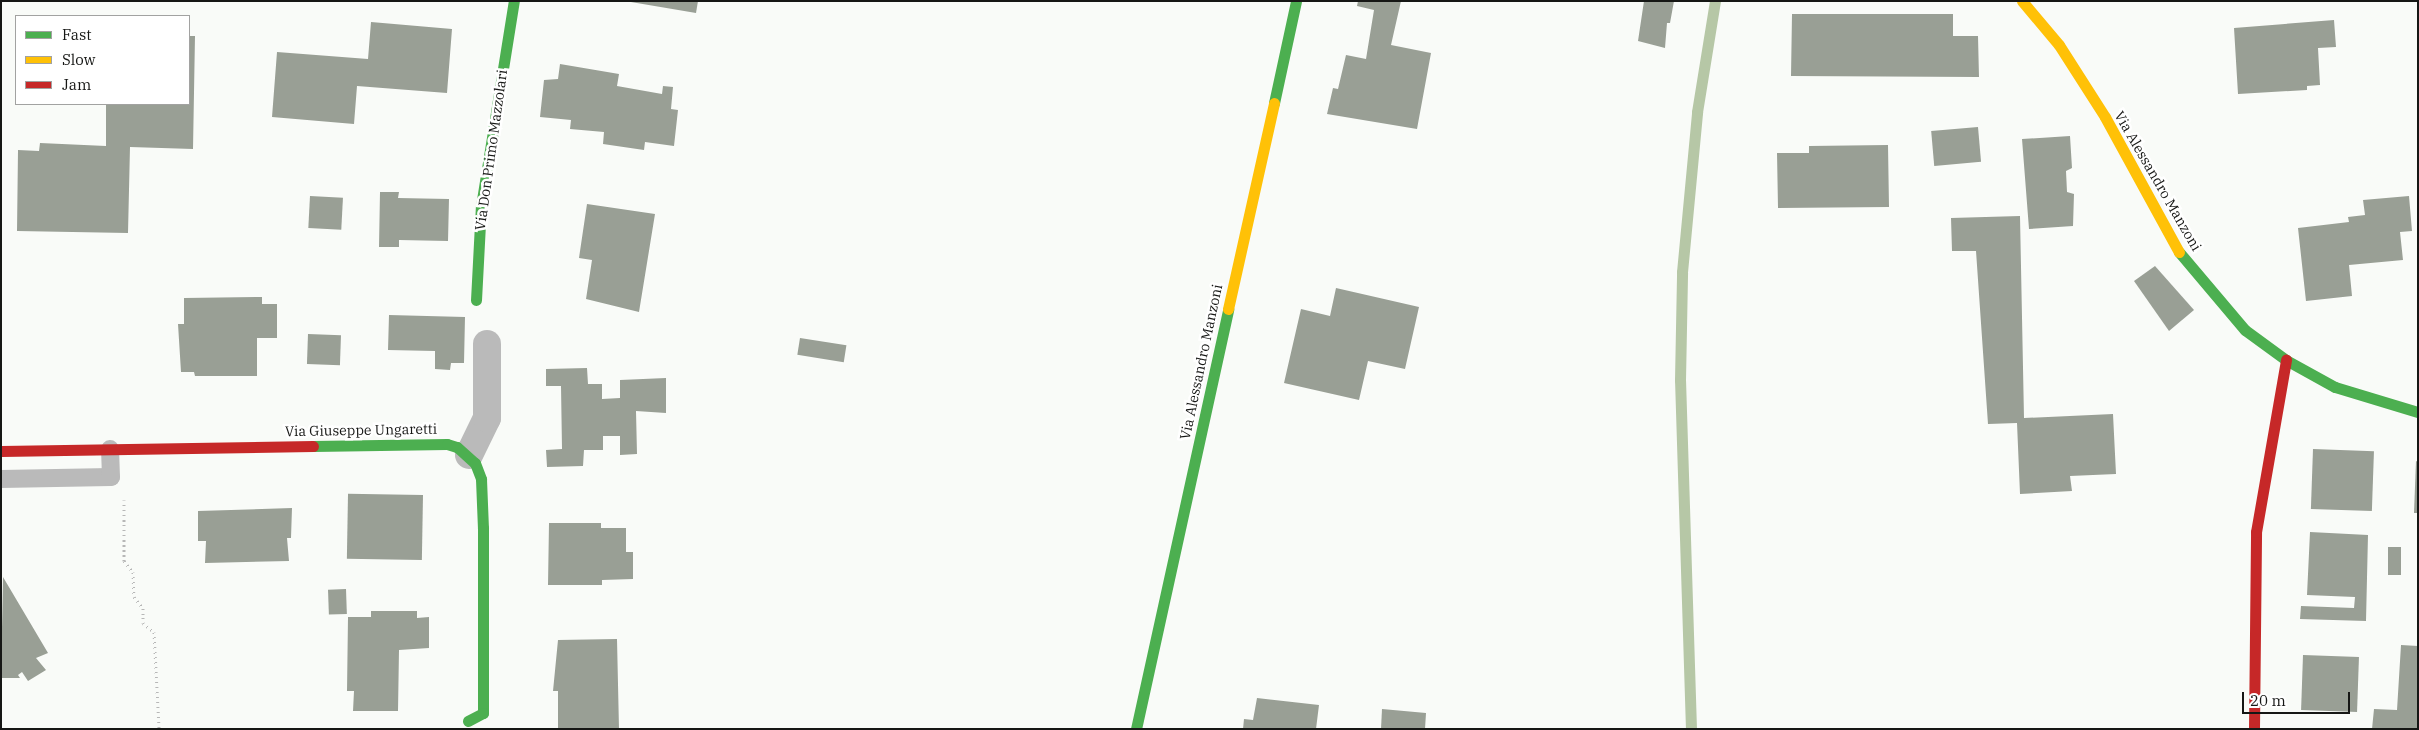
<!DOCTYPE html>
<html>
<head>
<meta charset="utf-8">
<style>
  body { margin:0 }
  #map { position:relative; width:2419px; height:730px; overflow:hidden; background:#f9fbf8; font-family:"IBM Plex Serif",serif }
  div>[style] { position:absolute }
  .stream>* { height:11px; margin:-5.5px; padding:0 5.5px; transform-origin:5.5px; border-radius:5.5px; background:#b6c7a6 }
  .building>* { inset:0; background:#999f95; transform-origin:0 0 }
  .path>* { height:3px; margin-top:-1.5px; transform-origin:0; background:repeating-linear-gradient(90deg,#b7b7b7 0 1px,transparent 0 5px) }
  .lane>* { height:18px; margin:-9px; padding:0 9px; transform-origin:9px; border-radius:9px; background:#bababa }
  .street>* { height:28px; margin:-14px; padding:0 14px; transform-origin:14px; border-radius:14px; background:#bababa }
  .fast>* { height:11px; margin:-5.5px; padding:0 5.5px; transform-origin:5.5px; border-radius:5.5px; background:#4caf50 }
  .slow>* { height:11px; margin:-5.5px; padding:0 5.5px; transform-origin:5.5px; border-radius:5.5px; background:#ffc107 }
  .jam>* { height:11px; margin:-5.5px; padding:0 5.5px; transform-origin:5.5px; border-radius:5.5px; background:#c62828 }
  span { translate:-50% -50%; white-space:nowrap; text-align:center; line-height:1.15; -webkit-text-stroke:5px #fff; paint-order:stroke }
  .street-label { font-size:14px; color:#161715 }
  .frame { position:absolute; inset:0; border:2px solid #161715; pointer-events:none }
  .legend { position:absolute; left:15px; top:15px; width:175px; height:90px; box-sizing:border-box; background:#fff; border:1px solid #a2a2a1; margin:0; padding:6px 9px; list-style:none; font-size:15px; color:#161715 }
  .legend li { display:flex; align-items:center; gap:10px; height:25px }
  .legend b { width:25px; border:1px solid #a2a2a1 }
  .scale { position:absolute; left:2242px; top:692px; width:108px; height:22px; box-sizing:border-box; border:2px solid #161715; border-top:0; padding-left:6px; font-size:15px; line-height:18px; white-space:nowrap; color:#161715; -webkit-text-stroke:4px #fff; paint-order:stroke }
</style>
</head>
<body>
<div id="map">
  <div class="stream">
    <div style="left:1691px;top:729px;width:349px;rotate:-91.8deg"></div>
    <div style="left:1680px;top:380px;width:108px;rotate:-88.9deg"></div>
    <div style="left:1682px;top:272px;width:161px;rotate:-84.6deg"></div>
    <div style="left:1697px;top:112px;width:112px;rotate:-80.8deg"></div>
  </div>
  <div class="building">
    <div style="clip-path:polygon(625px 1px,698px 1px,696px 13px)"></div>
    <div style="clip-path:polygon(1358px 1px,1401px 1px,1391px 45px,1431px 53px,1417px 129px,1327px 114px,1333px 88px,1338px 89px,1346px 55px,1366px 59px,1374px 10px,1357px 6px)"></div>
    <div style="clip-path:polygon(1644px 1px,1674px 1px,1670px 23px,1667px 23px,1665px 48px,1638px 41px)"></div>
    <div style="clip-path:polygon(1792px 14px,1953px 14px,1953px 36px,1978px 36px,1979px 77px,1791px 76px)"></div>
    <div style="clip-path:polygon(2334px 20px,2336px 47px,2318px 48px,2320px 85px,2307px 86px,2307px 90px,2238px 94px,2234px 28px)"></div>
    <div style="clip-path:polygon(371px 22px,452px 29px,447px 93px,357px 86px,354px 124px,272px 117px,277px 52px,368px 59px)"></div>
    <div style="clip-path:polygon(189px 36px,195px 36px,193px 149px,130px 147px,128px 233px,17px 231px,18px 150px,39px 151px,40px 143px,106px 146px,106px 104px,189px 104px)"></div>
    <div style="clip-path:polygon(560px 64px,619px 74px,617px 86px,662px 94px,663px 86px,673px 87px,671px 109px,678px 110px,674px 146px,645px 142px,644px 150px,603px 144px,604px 132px,570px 129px,571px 120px,540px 117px,544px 80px,558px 79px)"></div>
    <div style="left:1978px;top:127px;width:35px;height:47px;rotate:85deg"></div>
    <div style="clip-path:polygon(2070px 136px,2072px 168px,2066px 171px,2067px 192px,2074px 194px,2073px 226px,2029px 229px,2022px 139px)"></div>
    <div style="clip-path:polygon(1888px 145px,1889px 207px,1778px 208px,1777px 153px,1809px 153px,1809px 146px)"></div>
    <div style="clip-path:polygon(380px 192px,399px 192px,398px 198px,449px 199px,448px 241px,399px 240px,399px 247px,379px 247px)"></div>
    <div style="left:310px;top:196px;width:33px;height:32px;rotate:3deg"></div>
    <div style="clip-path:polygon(2409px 196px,2412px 231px,2400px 232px,2403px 260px,2349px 265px,2352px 296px,2306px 301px,2298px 228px,2349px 222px,2348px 217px,2365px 215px,2363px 200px)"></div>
    <div style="clip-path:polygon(587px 204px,655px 214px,639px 312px,586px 299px,592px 260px,579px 258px)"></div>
    <div style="clip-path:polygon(2020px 216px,2024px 418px,2113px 414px,2116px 474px,2070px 476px,2072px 491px,2020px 494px,2017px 423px,1988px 424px,1976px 251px,1952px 251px,1951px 218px)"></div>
    <div style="clip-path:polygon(2155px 266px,2194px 310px,2169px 331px,2134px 281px)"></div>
    <div style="clip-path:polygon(1336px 288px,1419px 307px,1405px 369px,1368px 361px,1359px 400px,1284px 383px,1301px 309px,1330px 316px)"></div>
    <div style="clip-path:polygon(262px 297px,262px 304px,277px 304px,277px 338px,257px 338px,257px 376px,195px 376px,194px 372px,181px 372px,178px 324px,184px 324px,184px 298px)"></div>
    <div style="clip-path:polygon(389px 315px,465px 317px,464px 363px,451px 363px,450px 370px,435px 369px,435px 351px,388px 350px)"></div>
    <div style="left:308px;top:334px;width:33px;height:30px;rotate:2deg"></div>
    <div style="left:800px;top:338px;width:47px;height:17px;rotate:9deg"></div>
    <div style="clip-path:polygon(587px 368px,588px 384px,602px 384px,602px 399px,620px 398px,620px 380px,666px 378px,666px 413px,636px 411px,637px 454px,620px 455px,620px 436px,603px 436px,603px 450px,584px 450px,583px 466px,547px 467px,546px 450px,562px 449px,561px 386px,546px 386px,546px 369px)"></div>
    <div style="left:2313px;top:449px;width:61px;height:60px;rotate:2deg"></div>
    <div style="clip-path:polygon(2416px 461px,2418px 462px,2418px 513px,2414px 513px)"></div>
    <div style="left:423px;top:495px;width:65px;height:75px;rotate:91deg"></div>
    <div style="clip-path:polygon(292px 508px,291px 538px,287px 538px,289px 561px,205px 563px,206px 541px,198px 541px,198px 511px)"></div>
    <div style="clip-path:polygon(549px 523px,601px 523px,601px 528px,626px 528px,626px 552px,633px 552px,633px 579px,602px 580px,602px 585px,548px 585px)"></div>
    <div style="clip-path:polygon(2310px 532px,2368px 535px,2366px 621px,2300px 619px,2301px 606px,2354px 608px,2355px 597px,2307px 595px)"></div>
    <div style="left:2388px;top:547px;width:13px;height:28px"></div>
    <div style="clip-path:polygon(3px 577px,48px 653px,36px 658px,46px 670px,28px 681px,22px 672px,18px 675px,20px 678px,1px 678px)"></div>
    <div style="left:346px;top:589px;width:25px;height:18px;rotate:88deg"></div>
    <div style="clip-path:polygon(371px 611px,417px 611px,417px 618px,429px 617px,429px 648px,399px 650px,398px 711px,353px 711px,354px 691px,347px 691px,348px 617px,371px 617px)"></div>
    <div style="clip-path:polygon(617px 639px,619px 729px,558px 729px,558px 691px,553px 691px,558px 640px)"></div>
    <div style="clip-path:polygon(2401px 645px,2418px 646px,2418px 729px,2372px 729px,2374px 709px,2397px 710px)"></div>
    <div style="left:2303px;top:655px;width:56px;height:55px;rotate:2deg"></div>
    <div style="clip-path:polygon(1257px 698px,1319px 705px,1316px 729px,1243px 729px,1244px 719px,1253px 720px)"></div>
    <div style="clip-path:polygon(1382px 709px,1426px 713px,1425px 729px,1381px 729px)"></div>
  </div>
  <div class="path">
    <div style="left:124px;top:500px;width:61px;rotate:90deg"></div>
    <div style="left:124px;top:561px;width:14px;rotate:51deg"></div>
    <div style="left:133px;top:572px;width:25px;rotate:88deg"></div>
    <div style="left:134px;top:597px;width:14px;rotate:51deg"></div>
    <div style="left:143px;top:608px;width:15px;rotate:90deg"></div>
    <div style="left:143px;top:623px;width:14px;rotate:39deg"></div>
    <div style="left:154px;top:632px;width:97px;rotate:87deg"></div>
  </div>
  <div class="lane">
    <div style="left:1px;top:479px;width:110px;rotate:-1deg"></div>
    <div style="left:111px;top:477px;width:28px;rotate:-92deg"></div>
  </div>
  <div class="street">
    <div style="left:469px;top:455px;width:41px;rotate:-64.1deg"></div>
    <div style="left:487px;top:418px;width:74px;rotate:-90deg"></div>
  </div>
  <div class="fast">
    <div style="left:1274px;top:103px;width:104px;rotate:-77.8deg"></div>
    <div style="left:2179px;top:252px;width:102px;rotate:49.8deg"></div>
    <div style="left:2245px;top:330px;width:51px;rotate:36.2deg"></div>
    <div style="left:2286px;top:360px;width:56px;rotate:28.9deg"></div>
    <div style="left:2335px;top:387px;width:87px;rotate:16.8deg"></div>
    <div style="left:476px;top:300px;width:94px;rotate:-87deg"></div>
    <div style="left:481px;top:206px;width:208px;rotate:-80.9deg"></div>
    <div style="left:313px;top:446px;width:134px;rotate:-0.9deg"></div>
    <div style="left:447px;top:444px;width:10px;rotate:17deg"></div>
    <div style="left:457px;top:447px;width:24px;rotate:42deg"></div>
    <div style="left:475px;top:463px;width:17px;rotate:69deg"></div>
    <div style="left:481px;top:479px;width:49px;rotate:87.7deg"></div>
    <div style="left:483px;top:528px;width:185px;rotate:90deg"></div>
    <div style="left:483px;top:713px;width:17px;rotate:152deg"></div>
    <div style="left:1136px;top:729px;width:430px;rotate:-77.6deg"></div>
  </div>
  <div class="slow">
    <div style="left:2022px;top:1px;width:57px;rotate:49.9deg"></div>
    <div style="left:2059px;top:45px;width:85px;rotate:57.4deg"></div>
    <div style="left:2105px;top:117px;width:154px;rotate:61.3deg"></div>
    <div style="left:1228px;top:309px;width:211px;rotate:-77.4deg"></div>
  </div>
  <div class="jam">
    <div style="left:1px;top:451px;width:312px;rotate:-0.9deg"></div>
    <div style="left:2254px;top:729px;width:197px;rotate:-89.4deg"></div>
    <div style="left:2256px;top:532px;width:175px;rotate:-80.1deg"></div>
  </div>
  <div class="street-label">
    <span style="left:491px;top:150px;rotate:-82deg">Via Don Primo Mazzolari</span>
    <span style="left:2158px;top:181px;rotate:60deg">Via Alessandro Manzoni</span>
    <span style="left:1201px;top:362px;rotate:-78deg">Via Alessandro Manzoni</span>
    <span style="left:361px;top:430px;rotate:-1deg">Via Giuseppe Ungaretti</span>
  </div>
  <div class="frame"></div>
  <ul class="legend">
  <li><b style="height:6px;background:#4caf50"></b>Fast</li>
  <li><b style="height:6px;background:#ffc107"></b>Slow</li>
  <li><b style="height:6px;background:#c62828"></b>Jam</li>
  </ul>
  <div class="scale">20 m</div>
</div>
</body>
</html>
